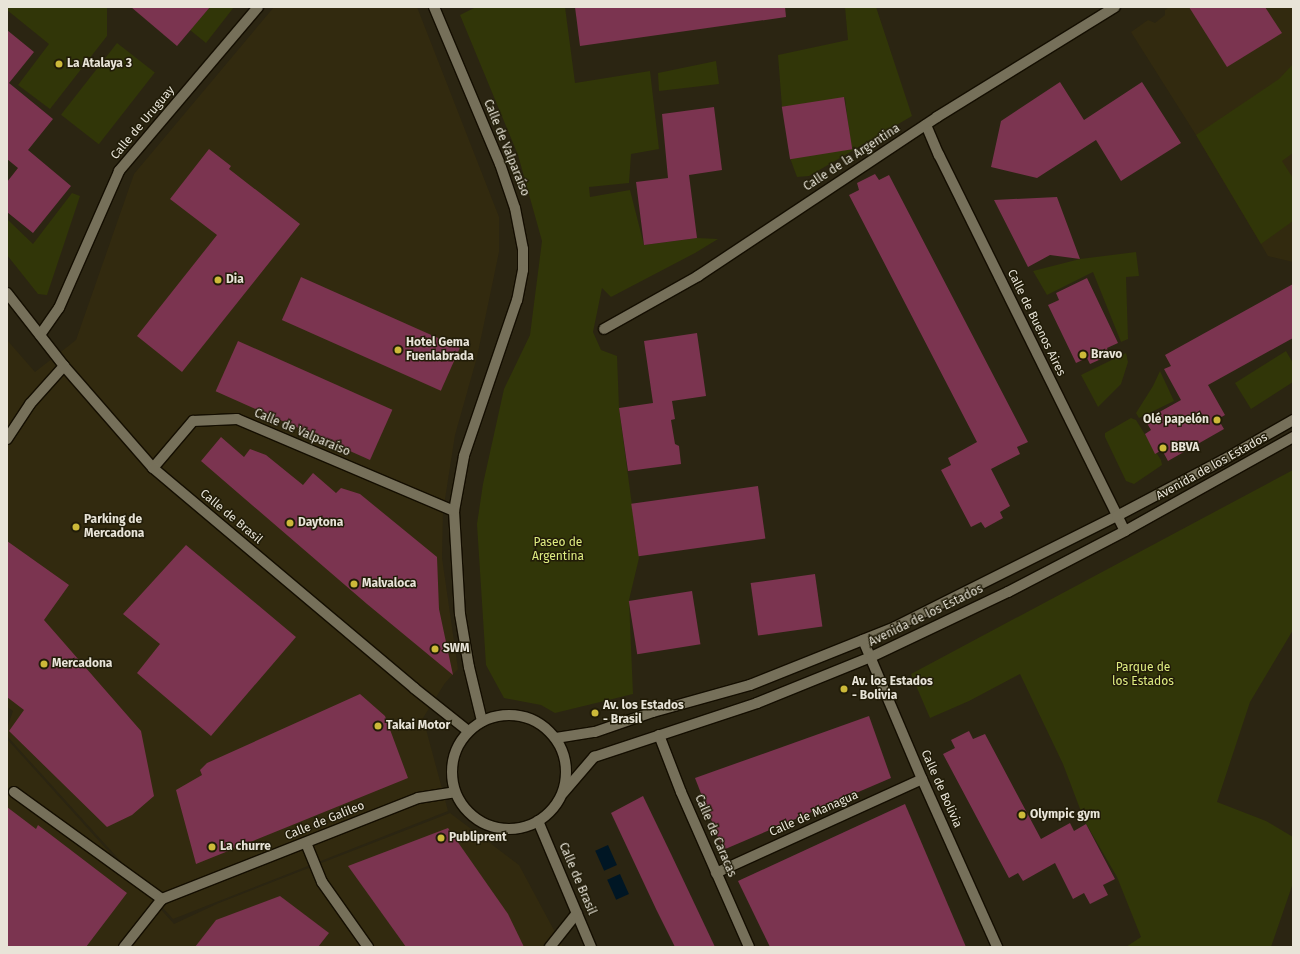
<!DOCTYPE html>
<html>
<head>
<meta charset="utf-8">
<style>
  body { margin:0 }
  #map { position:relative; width:1300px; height:954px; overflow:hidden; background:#2b2512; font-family:"Fira Sans",sans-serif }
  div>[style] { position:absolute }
  .built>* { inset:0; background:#322a0f }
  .green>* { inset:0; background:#313608; transform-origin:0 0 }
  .water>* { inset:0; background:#001624; transform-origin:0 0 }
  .building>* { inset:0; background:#7b3450; transform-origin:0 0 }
  .roads { filter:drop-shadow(1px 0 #140e00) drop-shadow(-1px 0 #140e00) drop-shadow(0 1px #140e00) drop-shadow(0 -1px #140e00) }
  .minor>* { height:10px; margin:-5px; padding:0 5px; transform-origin:5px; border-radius:5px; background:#76705a }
  .tertiary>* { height:10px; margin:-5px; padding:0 5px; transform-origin:5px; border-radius:5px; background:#76705a }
  .tertiary>.ring { margin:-5px; padding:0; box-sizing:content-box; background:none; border:10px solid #76705a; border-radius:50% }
  .dots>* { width:11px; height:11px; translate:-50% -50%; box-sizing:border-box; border:2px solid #211c08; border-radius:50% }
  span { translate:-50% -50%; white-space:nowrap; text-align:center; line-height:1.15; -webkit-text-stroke:3px #211c08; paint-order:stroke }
  .poi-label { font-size:12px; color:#e8e4d8; font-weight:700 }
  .left { translate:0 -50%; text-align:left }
  .right { translate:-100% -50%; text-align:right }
  .street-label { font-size:12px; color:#e8e4d8 }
  .park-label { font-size:12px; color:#deec81 }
  .frame { position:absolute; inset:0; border:8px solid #e8e4d8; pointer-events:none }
</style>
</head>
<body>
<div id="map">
  <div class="built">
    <div style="clip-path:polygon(274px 7px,417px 7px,499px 217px,499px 252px,477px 357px,455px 435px,443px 512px,442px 558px,458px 669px,445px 683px,423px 718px,448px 811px,173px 919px,7px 736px,7px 728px,13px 711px,7px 707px,7px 340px,35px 372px,76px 340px,134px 174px)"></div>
    <div style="clip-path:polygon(1169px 7px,1293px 7px,1293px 262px,1268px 256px,1196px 135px,1131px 32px,1148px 20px,1155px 23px,1165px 15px,1165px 10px)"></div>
    <div style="clip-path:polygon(7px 739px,174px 924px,219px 903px,450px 813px,519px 865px,563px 947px,7px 947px)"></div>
  </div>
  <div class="green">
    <div style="clip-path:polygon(7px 7px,107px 7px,107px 36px,50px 109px,18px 85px,49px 44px,7px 10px)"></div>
    <div style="clip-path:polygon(210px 7px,234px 7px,206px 43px,190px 30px)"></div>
    <div style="clip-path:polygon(476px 7px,565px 7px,575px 83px,650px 71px,659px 149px,631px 154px,629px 183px,589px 187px,590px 197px,630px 190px,644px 245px,697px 238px,718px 239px,695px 253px,611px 297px,602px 288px,593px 332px,601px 350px,617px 356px,619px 408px,639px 558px,629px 600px,633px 694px,555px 713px,541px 705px,504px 698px,486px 665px,477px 524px,483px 484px,504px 389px,530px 335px,542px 241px,518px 155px,460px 15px)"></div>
    <div style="clip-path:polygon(845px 7px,876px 7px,912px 116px,809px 176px,797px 177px,790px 158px,851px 149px,845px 98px,782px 107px,778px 55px,848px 40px)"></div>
    <div style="left:117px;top:43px;width:48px;height:91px;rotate:38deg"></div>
    <div style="clip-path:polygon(716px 61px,719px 84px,659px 91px,658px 73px)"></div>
    <div style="clip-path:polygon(1293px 64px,1293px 153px,1282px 161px,1293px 178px,1293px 221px,1261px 244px,1196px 135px,1279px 79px)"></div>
    <div style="clip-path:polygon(72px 193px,80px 196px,47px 295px,38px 294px,7px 255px,7px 219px,33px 244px)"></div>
    <div style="clip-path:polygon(1136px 252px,1139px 276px,1126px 277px,1128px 339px,1121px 342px,1093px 272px,1047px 295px,1033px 271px,1080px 259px)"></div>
    <div style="clip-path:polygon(1286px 351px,1293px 363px,1293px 382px,1251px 409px,1235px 383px)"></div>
    <div style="clip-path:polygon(1126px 353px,1128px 362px,1121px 384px,1098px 407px,1081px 375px)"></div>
    <div style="clip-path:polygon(1160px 371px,1174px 401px,1139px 418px,1136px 413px,1153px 386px)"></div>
    <div style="clip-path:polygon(1131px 418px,1136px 420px,1161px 460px,1162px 465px,1134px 484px,1126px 481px,1105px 437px,1105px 433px)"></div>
    <div style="clip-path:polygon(1293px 470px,1293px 630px,1250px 702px,1217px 802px,1266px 821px,1293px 837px,1293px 883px,1271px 947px,1126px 947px,1141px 937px,1117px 877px,1085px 822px,1063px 764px,1020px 674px,969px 701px,930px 718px,911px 674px)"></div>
  </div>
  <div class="water">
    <div style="left:608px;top:845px;width:22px;height:14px;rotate:66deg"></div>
    <div style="left:620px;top:874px;width:22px;height:14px;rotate:66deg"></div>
  </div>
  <div class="building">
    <div style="clip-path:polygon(131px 7px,210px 7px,177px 46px)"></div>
    <div style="clip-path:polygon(575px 7px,785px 7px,786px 17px,580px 46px)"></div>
    <div style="clip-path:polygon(1189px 7px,1265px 7px,1282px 33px,1227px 67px)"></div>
    <div style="clip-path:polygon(7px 30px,34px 52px,9px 83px,53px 119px,28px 150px,71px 186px,33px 233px,7px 212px,7px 182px,18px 168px,7px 159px)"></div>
    <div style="clip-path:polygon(1060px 82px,1084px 120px,1142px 82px,1181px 143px,1121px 181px,1096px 140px,1037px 178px,991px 167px,1001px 121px)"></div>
    <div style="left:844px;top:97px;width:53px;height:63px;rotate:81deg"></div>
    <div style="clip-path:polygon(714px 107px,722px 170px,689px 175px,697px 238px,644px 245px,636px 182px,668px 178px,662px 114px)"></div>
    <div style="clip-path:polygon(209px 149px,231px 166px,229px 169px,300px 224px,182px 372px,137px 336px,217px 235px,170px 199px)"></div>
    <div style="clip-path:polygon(875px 174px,879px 180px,889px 175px,1028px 442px,1017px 447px,1020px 454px,991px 469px,1010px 506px,1000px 512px,1003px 518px,985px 528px,981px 522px,971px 527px,941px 470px,951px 465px,948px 458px,977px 442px,849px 195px,859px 190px,857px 183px)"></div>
    <div style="clip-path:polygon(1057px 197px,1080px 259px,1050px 255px,1028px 267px,994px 200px)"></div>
    <div style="left:301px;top:277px;width:174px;height:47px;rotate:24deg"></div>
    <div style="clip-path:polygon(1087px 278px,1118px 343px,1107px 348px,1110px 355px,1090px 364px,1087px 358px,1076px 363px,1048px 305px,1059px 300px,1056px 293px)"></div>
    <div style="clip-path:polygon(1293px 284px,1293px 338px,1208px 385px,1225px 415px,1218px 419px,1224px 429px,1168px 461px,1162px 450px,1155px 454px,1145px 434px,1151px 430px,1145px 420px,1181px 400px,1164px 369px,1171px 366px,1165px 355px)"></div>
    <div style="clip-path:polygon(697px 333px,706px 396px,672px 401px,675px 419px,671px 420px,675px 444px,679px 446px,681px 464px,628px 471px,619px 408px,653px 403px,644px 341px)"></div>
    <div style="left:238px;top:341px;width:169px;height:55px;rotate:24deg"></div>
    <div style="clip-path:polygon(221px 437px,244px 457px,250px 449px,266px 455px,303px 485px,313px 473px,336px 493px,341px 488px,360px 494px,437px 557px,439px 609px,453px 675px,367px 604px,201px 461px)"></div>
    <div style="left:758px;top:486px;width:53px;height:128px;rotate:82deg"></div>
    <div style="clip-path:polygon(7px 541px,69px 585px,44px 620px,141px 731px,154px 796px,132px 815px,107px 827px,9px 731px,24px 710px,7px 697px)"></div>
    <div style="clip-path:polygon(186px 545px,296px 637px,211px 736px,137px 673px,160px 644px,123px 614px)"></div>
    <div style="left:815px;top:574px;width:53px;height:65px;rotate:82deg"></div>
    <div style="left:692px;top:591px;width:54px;height:64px;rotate:81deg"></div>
    <div style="clip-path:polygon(360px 694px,385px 716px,408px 778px,196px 864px,176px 790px,202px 775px,200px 770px,207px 763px)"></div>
    <div style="clip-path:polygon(869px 716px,891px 778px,723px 850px,695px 778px)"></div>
    <div style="clip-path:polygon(969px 731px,973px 739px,985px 734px,1041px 839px,1070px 823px,1074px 831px,1086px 824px,1115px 879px,1103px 885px,1108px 895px,1090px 904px,1084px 893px,1073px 899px,1055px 863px,1023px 881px,1018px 873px,1009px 878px,943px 754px,955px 748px,951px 740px)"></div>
    <div style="clip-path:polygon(643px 796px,671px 854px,715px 947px,675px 947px,656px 909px,611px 813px)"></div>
    <div style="clip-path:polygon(905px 804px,966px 947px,770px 947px,738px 881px)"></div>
    <div style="clip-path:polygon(7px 807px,36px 829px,38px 825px,127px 893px,86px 947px,7px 947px)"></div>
    <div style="clip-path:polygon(448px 828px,508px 914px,524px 947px,406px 947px,348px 866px)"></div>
    <div style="clip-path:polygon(280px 896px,329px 933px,318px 947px,195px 947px,216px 920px)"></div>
  </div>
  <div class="roads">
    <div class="minor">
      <div style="left:434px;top:7px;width:170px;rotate:67.2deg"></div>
      <div style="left:500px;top:164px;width:46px;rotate:71.2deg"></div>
      <div style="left:515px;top:208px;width:42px;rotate:79deg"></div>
      <div style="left:523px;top:249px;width:21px;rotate:90deg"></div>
      <div style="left:523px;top:270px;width:31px;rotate:101deg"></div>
      <div style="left:517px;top:300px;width:165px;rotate:108.8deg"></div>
      <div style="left:464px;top:456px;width:56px;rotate:100.3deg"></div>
      <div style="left:454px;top:511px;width:103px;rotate:86.7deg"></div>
      <div style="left:460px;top:614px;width:54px;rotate:80.4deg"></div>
      <div style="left:469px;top:667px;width:56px;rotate:76.5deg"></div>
      <div style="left:926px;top:125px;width:33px;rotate:67deg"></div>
      <div style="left:939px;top:155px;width:419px;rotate:63.7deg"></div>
      <div style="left:604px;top:329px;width:108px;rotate:-29.4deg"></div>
      <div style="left:698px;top:276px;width:287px;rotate:-33.6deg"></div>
      <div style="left:937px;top:117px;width:209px;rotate:-31.7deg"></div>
      <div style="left:40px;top:335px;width:33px;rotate:-55deg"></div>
      <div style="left:59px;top:308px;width:150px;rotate:-66.3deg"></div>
      <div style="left:119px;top:171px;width:215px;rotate:-49.7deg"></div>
      <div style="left:7px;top:439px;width:42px;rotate:-56.7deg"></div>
      <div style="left:30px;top:404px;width:51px;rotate:-48.2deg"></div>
      <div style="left:153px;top:468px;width:62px;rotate:-49.6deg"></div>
      <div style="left:193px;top:421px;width:44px;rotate:-2.6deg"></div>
      <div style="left:237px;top:419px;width:236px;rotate:23deg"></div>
      <div style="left:863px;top:640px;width:151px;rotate:67deg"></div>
      <div style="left:922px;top:779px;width:184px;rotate:65.9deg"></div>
      <div style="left:659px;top:735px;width:61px;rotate:68.9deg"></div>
      <div style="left:681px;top:792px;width:169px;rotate:66.3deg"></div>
      <div style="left:14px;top:792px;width:183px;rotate:35.9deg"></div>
      <div style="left:306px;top:843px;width:42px;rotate:67.7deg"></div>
      <div style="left:322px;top:882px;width:80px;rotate:54.7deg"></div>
      <div style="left:716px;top:873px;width:226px;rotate:-24.5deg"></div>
      <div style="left:124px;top:947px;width:61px;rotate:-51.6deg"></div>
      <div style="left:162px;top:899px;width:275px;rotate:-21.5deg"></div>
      <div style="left:418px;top:798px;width:37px;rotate:-9deg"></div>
      <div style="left:550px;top:947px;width:43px;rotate:-51.5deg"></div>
    </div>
    <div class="tertiary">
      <div style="left:7px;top:293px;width:93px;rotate:52deg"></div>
      <div style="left:64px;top:366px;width:135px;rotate:48.9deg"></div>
      <div style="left:153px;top:468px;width:341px;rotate:40.1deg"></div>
      <div style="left:414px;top:688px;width:69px;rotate:38.5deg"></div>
      <div class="ring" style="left:452px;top:715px;width:104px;height:104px"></div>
      <div style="left:556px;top:738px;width:39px;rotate:-9deg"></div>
      <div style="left:595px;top:732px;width:61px;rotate:-19deg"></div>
      <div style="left:653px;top:712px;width:101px;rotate:-15.6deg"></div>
      <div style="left:750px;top:685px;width:156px;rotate:-21.8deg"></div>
      <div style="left:895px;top:627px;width:248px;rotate:-26.6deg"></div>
      <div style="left:1117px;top:516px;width:120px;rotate:-27.8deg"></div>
      <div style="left:1223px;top:460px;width:81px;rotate:-29.7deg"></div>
      <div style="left:563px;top:793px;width:48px;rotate:-49.3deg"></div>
      <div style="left:594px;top:757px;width:172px;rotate:-18.3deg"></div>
      <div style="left:757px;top:703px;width:123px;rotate:-22deg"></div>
      <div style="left:871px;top:657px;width:152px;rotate:-25.4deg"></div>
      <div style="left:1008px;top:592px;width:132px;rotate:-27.5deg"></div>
      <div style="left:1125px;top:531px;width:193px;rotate:-29.2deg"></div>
      <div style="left:538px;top:821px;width:137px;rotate:67.2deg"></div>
    </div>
  </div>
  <div class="dots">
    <div style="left:59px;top:64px;background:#ccb939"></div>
    <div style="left:218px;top:280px;background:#ccb939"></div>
    <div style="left:398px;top:350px;background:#ccb939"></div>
    <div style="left:1083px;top:355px;background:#ccb939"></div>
    <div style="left:1217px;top:420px;background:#ccb939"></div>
    <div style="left:1163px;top:448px;background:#ccb939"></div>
    <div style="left:290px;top:523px;background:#ccb939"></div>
    <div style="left:76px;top:527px;background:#ccb939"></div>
    <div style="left:354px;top:584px;background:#ccb939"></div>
    <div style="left:435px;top:649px;background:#ccb939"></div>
    <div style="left:44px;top:664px;background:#ccb939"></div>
    <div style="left:844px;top:689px;background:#ccb939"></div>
    <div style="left:595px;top:713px;background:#ccb939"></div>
    <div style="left:378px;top:726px;background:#ccb939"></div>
    <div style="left:1022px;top:815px;background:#ccb939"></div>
    <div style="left:441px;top:838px;background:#ccb939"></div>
    <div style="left:212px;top:847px;background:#ccb939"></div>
  </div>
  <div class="poi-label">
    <span class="left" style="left:67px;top:64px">La Atalaya 3</span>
    <span class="left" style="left:226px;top:280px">Dia</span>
    <span class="left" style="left:406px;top:350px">Hotel Gema<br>Fuenlabrada</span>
    <span class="left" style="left:1091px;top:355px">Bravo</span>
    <span class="right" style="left:1209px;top:420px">Olé papelón</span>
    <span class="left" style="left:1171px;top:448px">BBVA</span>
    <span class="left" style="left:84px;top:527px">Parking de<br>Mercadona</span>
    <span class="left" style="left:298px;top:523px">Daytona</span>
    <span class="left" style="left:362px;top:584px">Malvaloca</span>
    <span class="left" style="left:443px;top:649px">SWM</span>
    <span class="left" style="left:52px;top:664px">Mercadona</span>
    <span class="left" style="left:852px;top:689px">Av. los Estados<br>- Bolivia</span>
    <span class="left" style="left:603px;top:713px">Av. los Estados<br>- Brasil</span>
    <span class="left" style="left:386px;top:726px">Takai Motor</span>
    <span class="left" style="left:1030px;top:815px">Olympic gym</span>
    <span class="left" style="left:449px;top:838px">Publiprent</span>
    <span class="left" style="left:220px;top:847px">La churre</span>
  </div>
  <div class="street-label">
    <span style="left:143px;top:123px;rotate:-50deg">Calle de Uruguay</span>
    <span style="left:506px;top:148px;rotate:68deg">Calle de Valparaíso</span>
    <span style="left:852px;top:158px;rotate:-33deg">Calle de la Argentina</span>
    <span style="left:1036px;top:323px;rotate:64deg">Calle de Buenos Aires</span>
    <span style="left:302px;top:433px;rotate:23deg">Calle de Valparaíso</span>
    <span style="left:1212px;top:467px;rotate:-29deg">Avenida de los Estados</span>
    <span style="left:231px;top:517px;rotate:40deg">Calle de Brasil</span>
    <span style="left:926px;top:616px;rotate:-26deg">Avenida de los Estados</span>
    <span style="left:941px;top:789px;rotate:66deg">Calle de Bolivia</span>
    <span style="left:814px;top:814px;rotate:-24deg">Calle de Managua</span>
    <span style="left:325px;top:821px;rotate:-22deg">Calle de Galileo</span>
    <span style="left:715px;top:836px;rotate:67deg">Calle de Caracas</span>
    <span style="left:577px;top:879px;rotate:67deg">Calle de Brasil</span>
  </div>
  <div class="park-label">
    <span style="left:558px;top:550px">Paseo de<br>Argentina</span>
    <span style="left:1143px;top:675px">Parque de<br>los Estados</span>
  </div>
  <div class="frame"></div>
</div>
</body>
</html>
